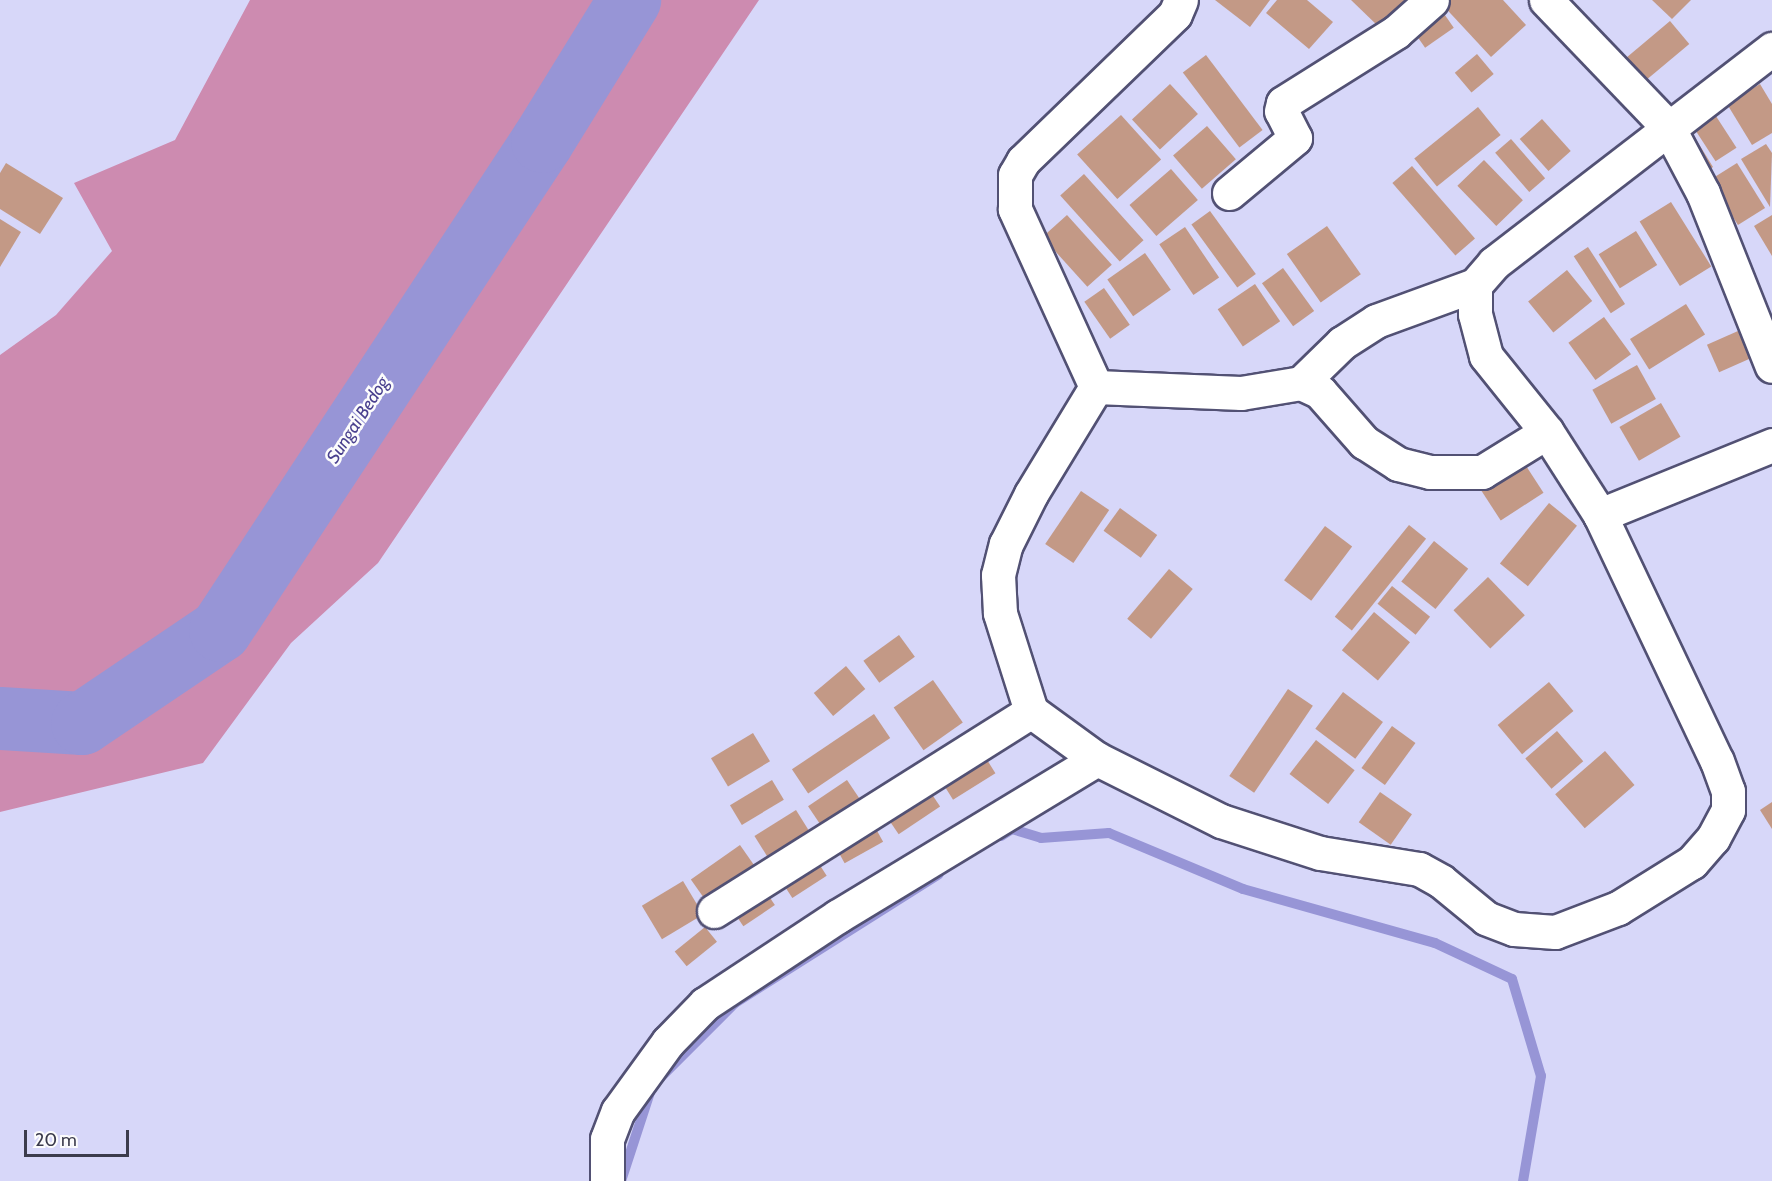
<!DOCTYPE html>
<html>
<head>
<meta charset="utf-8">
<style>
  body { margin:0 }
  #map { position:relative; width:1772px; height:1181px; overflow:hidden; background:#d7d7f9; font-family:Cabin,sans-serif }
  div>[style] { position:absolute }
  .forest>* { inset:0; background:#cd8bb0 }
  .stream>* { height:10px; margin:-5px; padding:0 5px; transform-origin:5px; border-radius:5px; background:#9795d6 }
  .river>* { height:63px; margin:-31.5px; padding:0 31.5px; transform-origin:31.5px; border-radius:31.5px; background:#9795d6 }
  .building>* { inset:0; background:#c39986; transform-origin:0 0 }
  .roads { filter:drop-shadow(2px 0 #525174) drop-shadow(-2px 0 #525174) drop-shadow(0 2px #525174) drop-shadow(0 -2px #525174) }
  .minor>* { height:33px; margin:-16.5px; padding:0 16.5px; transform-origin:16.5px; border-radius:16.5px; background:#fff }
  span { translate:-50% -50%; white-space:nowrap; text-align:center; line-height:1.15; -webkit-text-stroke:5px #fcfcfc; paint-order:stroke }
  .water-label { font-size:18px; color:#4a418f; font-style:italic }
  .scale { position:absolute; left:24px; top:1130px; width:105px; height:27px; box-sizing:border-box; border:3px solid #3b3b4c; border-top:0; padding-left:8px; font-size:18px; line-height:21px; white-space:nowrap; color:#3b3b4c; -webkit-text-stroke:4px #fcfcfc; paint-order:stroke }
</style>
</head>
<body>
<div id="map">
  <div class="forest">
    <div style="clip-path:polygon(250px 0,759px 0,378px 563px,291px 643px,203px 763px,0 812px,0 355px,56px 315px,112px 251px,74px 183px,175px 140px)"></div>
  </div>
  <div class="stream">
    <div style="left:1001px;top:836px;width:13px;rotate:-32deg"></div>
    <div style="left:1012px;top:829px;width:30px;rotate:17deg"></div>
    <div style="left:1041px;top:838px;width:68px;rotate:-4.2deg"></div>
    <div style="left:1109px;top:833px;width:145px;rotate:22.7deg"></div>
    <div style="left:1243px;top:889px;width:199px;rotate:15.7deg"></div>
    <div style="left:1435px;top:943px;width:85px;rotate:25.1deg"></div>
    <div style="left:1512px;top:979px;width:101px;rotate:73.4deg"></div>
    <div style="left:1541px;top:1076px;width:107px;rotate:99.7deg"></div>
    <div style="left:621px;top:1181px;width:100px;rotate:-71.9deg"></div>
    <div style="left:652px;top:1086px;width:117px;rotate:-45deg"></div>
    <div style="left:735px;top:1003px;width:241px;rotate:-32.3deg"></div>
  </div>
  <div class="river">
    <div style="left:0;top:718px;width:82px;rotate:3.5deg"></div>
    <div style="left:82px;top:723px;width:166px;rotate:-34deg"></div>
    <div style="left:220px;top:630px;width:585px;rotate:-56.64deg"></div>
    <div style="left:542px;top:141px;width:166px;rotate:-58.3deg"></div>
  </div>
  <div class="building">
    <div style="clip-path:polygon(1215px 0,1270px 0,1250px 27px)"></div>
    <div style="clip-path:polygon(1277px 0,1307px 0,1333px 22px,1309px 49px,1266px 13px)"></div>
    <div style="clip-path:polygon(1351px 0,1405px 0,1379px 27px)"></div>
    <div style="clip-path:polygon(1438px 0,1503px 0,1526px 25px,1491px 57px)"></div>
    <div style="clip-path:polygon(1652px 0,1691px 0,1672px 19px)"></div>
    <div style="left:1440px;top:8px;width:24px;height:35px;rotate:55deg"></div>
    <div style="left:1670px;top:21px;width:30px;height:64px;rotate:50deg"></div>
    <div style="left:1477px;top:54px;width:26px;height:29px;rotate:50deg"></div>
    <div style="left:1206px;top:55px;width:94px;height:29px;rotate:53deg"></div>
    <div style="left:1170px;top:84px;width:41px;height:52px;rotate:47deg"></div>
    <div style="clip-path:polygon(1760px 84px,1772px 104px,1772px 133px,1752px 145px,1727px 104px)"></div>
    <div style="left:1478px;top:107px;width:36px;height:82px;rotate:51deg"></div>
    <div style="left:1712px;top:110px;width:45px;height:25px;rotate:57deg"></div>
    <div style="left:1121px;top:115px;width:60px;height:59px;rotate:48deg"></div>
    <div style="left:1542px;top:119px;width:43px;height:30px;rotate:48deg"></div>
    <div style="left:1207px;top:126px;width:44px;height:45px;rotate:49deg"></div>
    <div style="clip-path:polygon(1689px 128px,1713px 167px,1700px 176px)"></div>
    <div style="left:1511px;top:139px;width:52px;height:21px;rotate:49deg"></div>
    <div style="clip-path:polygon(1766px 144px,1772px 153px,1770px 207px,1741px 159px)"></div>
    <div style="left:1484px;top:160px;width:56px;height:37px;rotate:46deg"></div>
    <div style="clip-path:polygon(6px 163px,63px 198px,40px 234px,0 209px,0 173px)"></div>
    <div style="left:1737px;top:163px;width:53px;height:32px;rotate:58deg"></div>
    <div style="left:1412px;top:166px;width:96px;height:26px;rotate:49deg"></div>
    <div style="left:1171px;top:169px;width:41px;height:55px;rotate:49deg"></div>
    <div style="left:1084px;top:174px;width:89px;height:32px;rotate:48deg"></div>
    <div style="left:1671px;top:202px;width:76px;height:37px;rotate:58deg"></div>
    <div style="left:1210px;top:211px;width:78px;height:23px;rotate:54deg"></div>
    <div style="left:1067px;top:215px;width:67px;height:33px;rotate:48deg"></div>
    <div style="clip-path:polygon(1772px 215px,1772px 256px,1754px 226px)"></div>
    <div style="clip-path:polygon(0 219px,21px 232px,0 267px)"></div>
    <div style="left:1327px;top:226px;width:59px;height:49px;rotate:55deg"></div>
    <div style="left:1185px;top:227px;width:61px;height:31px;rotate:56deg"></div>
    <div style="left:1636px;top:231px;width:40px;height:44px;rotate:58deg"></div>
    <div style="left:1588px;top:247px;width:68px;height:17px;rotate:57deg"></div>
    <div style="left:1145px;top:253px;width:45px;height:46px;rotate:55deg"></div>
    <div style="left:1283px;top:268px;width:53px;height:26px;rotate:54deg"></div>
    <div style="left:1567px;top:270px;width:40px;height:50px;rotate:51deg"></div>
    <div style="left:1255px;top:284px;width:45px;height:45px;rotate:56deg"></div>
    <div style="left:1104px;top:288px;width:45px;height:24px;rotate:55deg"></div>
    <div style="left:1686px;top:304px;width:36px;height:66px;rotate:58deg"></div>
    <div style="left:1604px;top:317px;width:46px;height:44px;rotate:54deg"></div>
    <div style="left:1738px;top:331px;width:30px;height:34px;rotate:66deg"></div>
    <div style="left:1637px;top:365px;width:39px;height:51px;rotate:61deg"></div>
    <div style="left:1661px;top:403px;width:39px;height:48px;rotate:60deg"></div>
    <div style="left:1519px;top:455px;width:45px;height:51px;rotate:57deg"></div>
    <div style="left:1081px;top:491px;width:34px;height:64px;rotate:34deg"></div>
    <div style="left:1549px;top:503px;width:36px;height:78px;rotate:39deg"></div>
    <div style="left:1120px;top:508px;width:46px;height:28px;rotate:36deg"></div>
    <div style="left:1409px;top:525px;width:22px;height:118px;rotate:39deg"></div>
    <div style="left:1325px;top:526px;width:34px;height:68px;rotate:37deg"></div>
    <div style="left:1434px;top:541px;width:44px;height:52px;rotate:39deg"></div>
    <div style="left:1169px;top:569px;width:31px;height:65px;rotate:40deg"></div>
    <div style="left:1488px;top:577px;width:53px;height:48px;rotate:46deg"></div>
    <div style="left:1392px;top:586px;width:49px;height:23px;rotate:39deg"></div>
    <div style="left:1374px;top:612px;width:47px;height:50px;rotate:40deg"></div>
    <div style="left:899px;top:635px;width:27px;height:44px;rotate:54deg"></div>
    <div style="left:846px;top:666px;width:30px;height:42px;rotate:50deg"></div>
    <div style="left:933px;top:680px;width:52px;height:48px;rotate:55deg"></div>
    <div style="left:1549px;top:682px;width:38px;height:67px;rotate:50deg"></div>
    <div style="left:1288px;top:689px;width:30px;height:105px;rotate:34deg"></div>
    <div style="left:1343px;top:692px;width:50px;height:46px;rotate:37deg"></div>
    <div style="left:874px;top:714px;width:29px;height:99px;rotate:56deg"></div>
    <div style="left:1392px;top:726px;width:29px;height:52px;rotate:36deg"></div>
    <div style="left:1557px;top:731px;width:40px;height:42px;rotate:49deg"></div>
    <div style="left:753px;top:733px;width:33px;height:49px;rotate:59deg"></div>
    <div style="left:1316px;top:740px;width:49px;height:43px;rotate:38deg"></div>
    <div style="left:979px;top:747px;width:31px;height:50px;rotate:58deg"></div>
    <div style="left:1605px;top:751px;width:45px;height:66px;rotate:49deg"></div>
    <div style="left:772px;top:780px;width:23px;height:49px;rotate:59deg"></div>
    <div style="left:847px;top:780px;width:25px;height:47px;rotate:56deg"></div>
    <div style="left:925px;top:784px;width:27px;height:50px;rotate:56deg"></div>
    <div style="left:1380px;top:792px;width:39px;height:37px;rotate:35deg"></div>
    <div style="clip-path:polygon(1772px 802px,1772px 829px,1760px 810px)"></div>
    <div style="left:796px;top:810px;width:28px;height:49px;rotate:58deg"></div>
    <div style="left:871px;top:820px;width:25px;height:44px;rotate:61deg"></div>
    <div style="left:740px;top:845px;width:28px;height:60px;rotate:55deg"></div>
    <div style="left:812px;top:853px;width:27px;height:41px;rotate:57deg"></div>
    <div style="left:683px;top:881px;width:39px;height:48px;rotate:59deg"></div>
    <div style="left:762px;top:886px;width:23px;height:38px;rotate:56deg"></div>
    <div style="left:705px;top:927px;width:19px;height:39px;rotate:51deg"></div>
  </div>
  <div class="roads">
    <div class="minor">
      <div style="left:1546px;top:0;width:176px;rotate:46.2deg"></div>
      <div style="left:1668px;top:127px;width:75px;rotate:62.1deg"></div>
      <div style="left:1703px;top:193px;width:186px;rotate:68.3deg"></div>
      <div style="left:1229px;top:193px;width:86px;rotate:-39.8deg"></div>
      <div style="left:1295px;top:138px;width:30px;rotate:-117deg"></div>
      <div style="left:1281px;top:111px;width:8px;rotate:-76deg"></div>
      <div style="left:1283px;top:103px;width:133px;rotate:-32.1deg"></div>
      <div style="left:1396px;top:32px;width:48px;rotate:-41.6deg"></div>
      <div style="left:1475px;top:285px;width:29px;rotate:90deg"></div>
      <div style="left:1475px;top:314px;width:43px;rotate:75.3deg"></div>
      <div style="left:1486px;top:356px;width:97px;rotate:51.2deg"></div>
      <div style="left:1301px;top:383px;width:57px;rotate:-44.3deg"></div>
      <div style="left:1342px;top:343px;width:40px;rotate:-32.9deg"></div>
      <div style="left:1376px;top:321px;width:105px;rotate:-20deg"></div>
      <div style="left:1475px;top:285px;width:29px;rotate:-49deg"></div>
      <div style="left:1494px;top:263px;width:351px;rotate:-37.6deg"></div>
      <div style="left:1096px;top:387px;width:145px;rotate:2.4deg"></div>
      <div style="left:1241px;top:393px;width:61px;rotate:-9.5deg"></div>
      <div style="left:1301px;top:383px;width:21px;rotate:25deg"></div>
      <div style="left:1320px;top:392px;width:67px;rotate:48.7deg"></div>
      <div style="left:1364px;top:442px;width:40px;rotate:32.9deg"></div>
      <div style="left:1398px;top:464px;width:33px;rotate:14deg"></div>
      <div style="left:1430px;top:472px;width:52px"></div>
      <div style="left:1482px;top:472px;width:76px;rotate:-31.6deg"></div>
      <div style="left:1547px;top:432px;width:98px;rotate:57.4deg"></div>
      <div style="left:1600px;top:515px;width:272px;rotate:64.6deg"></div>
      <div style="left:1717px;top:761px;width:32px;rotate:70deg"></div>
      <div style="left:1728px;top:791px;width:19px;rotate:90deg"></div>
      <div style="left:1728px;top:810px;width:32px;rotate:118deg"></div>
      <div style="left:1713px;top:838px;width:32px;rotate:131deg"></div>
      <div style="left:1692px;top:862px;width:87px;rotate:148.1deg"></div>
      <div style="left:1618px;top:908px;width:67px;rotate:159.1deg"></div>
      <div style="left:1555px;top:932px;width:41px;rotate:-175.8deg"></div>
      <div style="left:1514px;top:929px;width:30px;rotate:-159deg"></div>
      <div style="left:1486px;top:918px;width:58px;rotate:-140.6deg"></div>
      <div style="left:1441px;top:881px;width:25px;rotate:-151deg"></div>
      <div style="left:1419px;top:869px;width:100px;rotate:-170.8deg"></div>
      <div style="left:1320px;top:853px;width:104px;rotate:-162.1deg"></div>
      <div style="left:1221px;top:821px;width:139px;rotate:-153.4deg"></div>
      <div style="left:1097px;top:759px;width:82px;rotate:-144deg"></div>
      <div style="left:1031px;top:711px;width:103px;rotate:-107.6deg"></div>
      <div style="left:1000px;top:613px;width:38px;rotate:-93deg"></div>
      <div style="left:998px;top:575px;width:32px;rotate:-76deg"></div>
      <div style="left:1006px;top:544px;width:56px;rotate:-63.4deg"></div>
      <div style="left:1031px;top:494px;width:125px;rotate:-58.7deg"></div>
      <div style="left:1096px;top:387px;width:196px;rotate:-114.5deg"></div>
      <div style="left:1015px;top:209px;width:34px;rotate:-90deg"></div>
      <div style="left:1015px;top:175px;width:16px;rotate:-60deg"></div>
      <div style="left:1023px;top:161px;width:211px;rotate:-44deg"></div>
      <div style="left:1175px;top:14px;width:15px;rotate:-67deg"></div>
      <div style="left:1600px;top:515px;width:186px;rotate:-22.1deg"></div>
      <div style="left:714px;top:911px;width:375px;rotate:-32.2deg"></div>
      <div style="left:607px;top:1181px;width:42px;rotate:-90deg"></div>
      <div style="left:607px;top:1139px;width:30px;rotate:-69deg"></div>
      <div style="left:618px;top:1111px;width:85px;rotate:-54.1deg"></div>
      <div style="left:668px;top:1042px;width:53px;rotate:-45.8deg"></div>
      <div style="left:705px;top:1004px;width:159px;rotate:-33.5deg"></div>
      <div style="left:838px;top:916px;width:303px;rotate:-31.2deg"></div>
    </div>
  </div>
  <div class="water-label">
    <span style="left:358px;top:420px;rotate:-57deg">Sungai Bedog</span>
  </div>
  <div class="scale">20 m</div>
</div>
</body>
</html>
